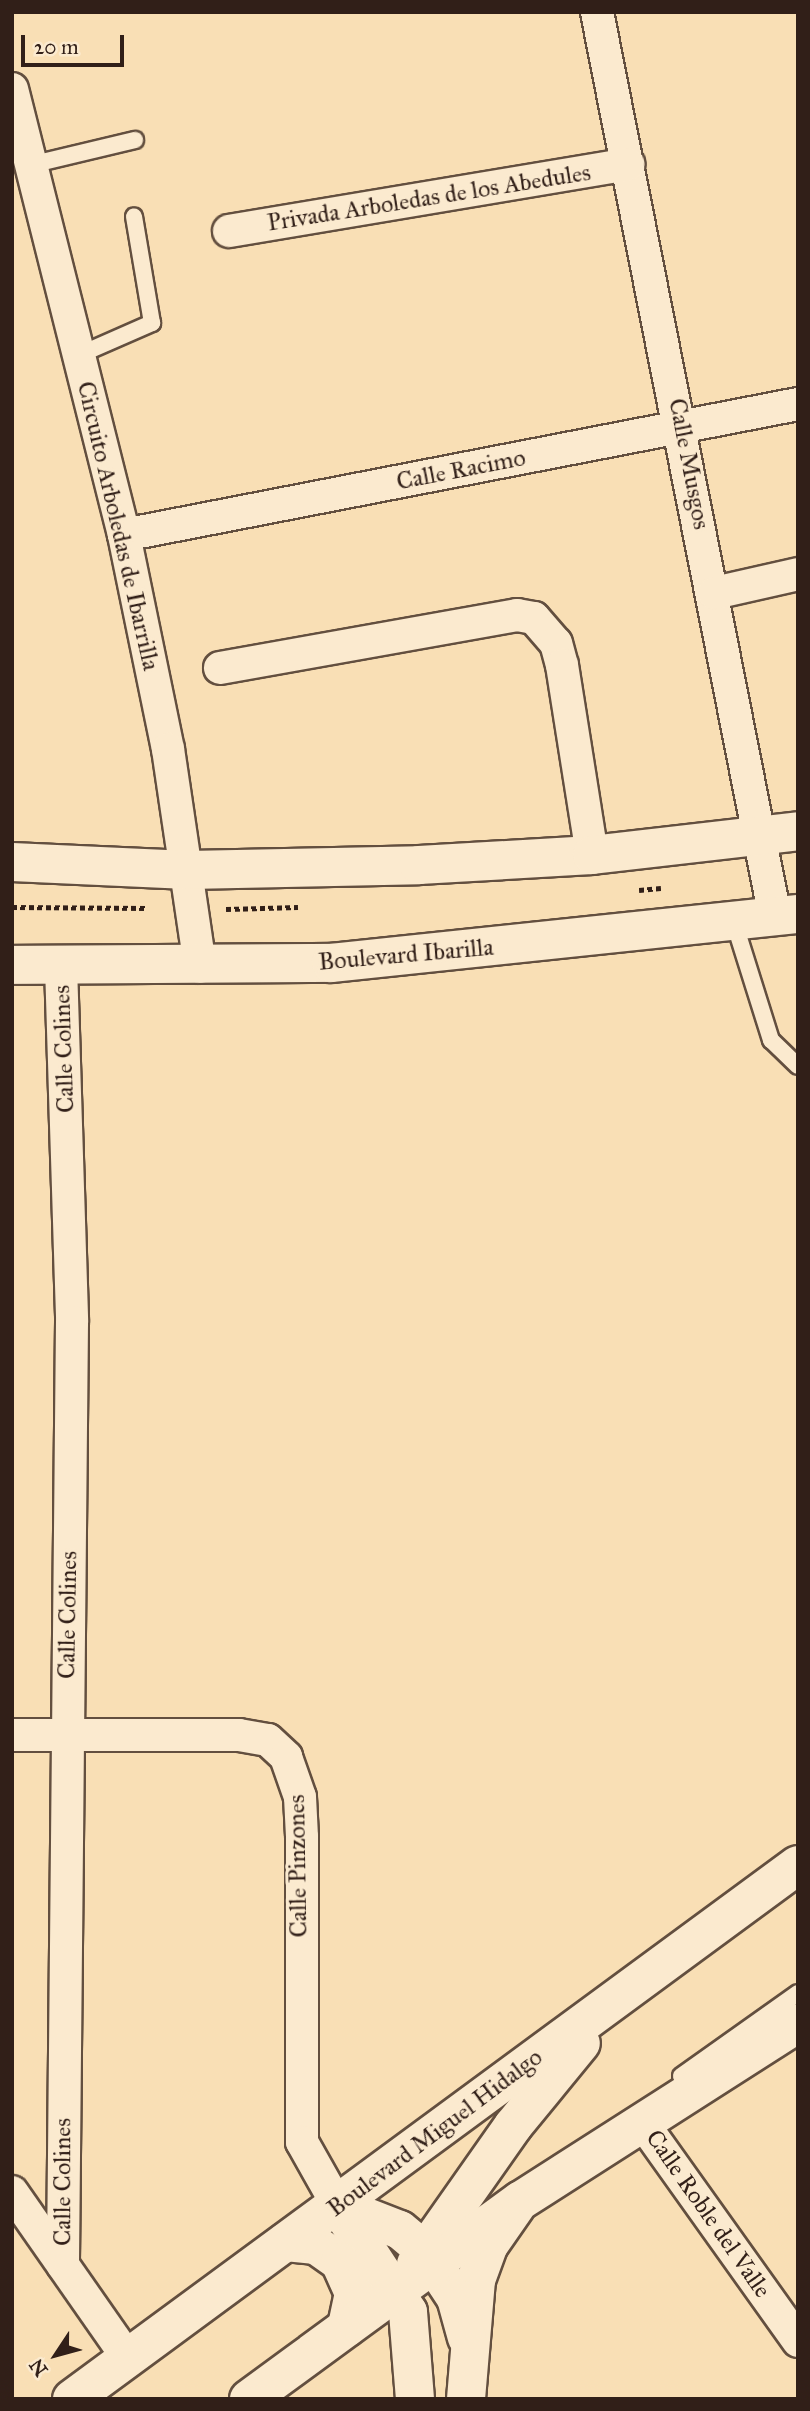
<!DOCTYPE html>
<html>
<head>
<meta charset="utf-8">
<style>
  body { margin:0 }
  #map { position:relative; width:810px; height:2411px; overflow:hidden; background:#f9dfb5; font-family:"IM FELL Great Primer",serif }
  div>[style] { position:absolute }
  .path>* { height:4.5px; margin-top:-2.25px; transform-origin:0; background:repeating-linear-gradient(90deg,#311f18 0 5px,transparent 0 8.5px) }
  .roads { filter:drop-shadow(2px 0 #634f3f) drop-shadow(-2px 0 #634f3f) drop-shadow(0 2px #634f3f) drop-shadow(0 -2px #634f3f) }
  .service>* { height:16px; margin:-8px; padding:0 8px; transform-origin:8px; border-radius:8px; background:#fbeacf }
  .minor>* { height:32px; margin:-16px; padding:0 16px; transform-origin:16px; border-radius:16px; background:#fbeacf }
  .tertiary>* { height:38px; margin:-19px; padding:0 19px; transform-origin:19px; border-radius:19px; background:#fbeacf }
  .secondary>* { height:38px; margin:-19px; padding:0 19px; transform-origin:19px; border-radius:19px; background:#fbeacf }
  span { translate:-50% -50%; white-space:nowrap; text-align:center; line-height:1.15; -webkit-text-stroke:6px #fbeacf; paint-order:stroke }
  .street-label { font-size:24px; color:#311f18 }
  .frame { position:absolute; inset:0; border:14px solid #311f18; pointer-events:none }
  .north { position:absolute; left:21px; top:2320px; width:70px; height:70px; -webkit-text-stroke:5px #fbeacf; paint-order:stroke; rotate:234deg; font-size:19px; font-weight:700; line-height:28px; text-align:center; color:#311f18 }
  .north::after { content:''; display:block; margin:auto; width:24px; height:32px; background:#311f18; clip-path:polygon(50% 0,100% 100%,50% 72%,0 100%) }
  .scale { position:absolute; left:21px; top:35px; width:103px; height:32px; box-sizing:border-box; border:4px solid #311f18; border-top:0; padding-left:9px; font-size:21px; line-height:24px; white-space:nowrap; color:#311f18; -webkit-text-stroke:5px #fbeacf; paint-order:stroke }
</style>
</head>
<body>
<div id="map">
  <div class="path">
    <div style="left:639px;top:890px;width:22px;rotate:-5deg"></div>
    <div style="left:12px;top:907px;width:135px;rotate:0.4deg"></div>
    <div style="left:226px;top:909px;width:72px;rotate:-1.6deg"></div>
  </div>
  <div class="roads">
    <div class="service">
      <div style="left:30px;top:165px;width:108px;rotate:-13.4deg"></div>
      <div style="left:79px;top:355px;width:80px;rotate:-23.7deg"></div>
      <div style="left:152px;top:323px;width:108px;rotate:-99.6deg"></div>
      <div style="left:734px;top:922px;width:124px;rotate:72.6deg"></div>
      <div style="left:771px;top:1040px;width:37px;rotate:44deg"></div>
      <div style="left:681px;top:2076px;width:143px;rotate:-35.4deg"></div>
    </div>
    <div class="minor">
      <div style="left:597px;top:12px;width:922px;rotate:78.87deg"></div>
      <div style="left:12px;top:89px;width:460px;rotate:75.9deg"></div>
      <div style="left:124px;top:535px;width:218px;rotate:78.4deg"></div>
      <div style="left:168px;top:749px;width:220px;rotate:81.6deg"></div>
      <div style="left:229px;top:231px;width:405px;rotate:-9.5deg"></div>
      <div style="left:124px;top:535px;width:687px;rotate:-11deg"></div>
      <div style="left:714px;top:593px;width:86px;rotate:-12.7deg"></div>
      <div style="left:220px;top:668px;width:302px;rotate:-10.1deg"></div>
      <div style="left:517px;top:615px;width:17px;rotate:10deg"></div>
      <div style="left:534px;top:618px;width:33px;rotate:49deg"></div>
      <div style="left:556px;top:643px;width:23px;rotate:75deg"></div>
      <div style="left:562px;top:665px;width:192px;rotate:81deg"></div>
      <div style="left:61px;top:966px;width:356px;rotate:88.2deg"></div>
      <div style="left:72px;top:1322px;width:943px;rotate:90.55deg"></div>
      <div style="left:12px;top:1735px;width:227px"></div>
      <div style="left:239px;top:1735px;width:29px;rotate:10deg"></div>
      <div style="left:268px;top:1740px;width:25px;rotate:43deg"></div>
      <div style="left:286px;top:1757px;width:42px;rotate:70.7deg"></div>
      <div style="left:300px;top:1797px;width:40px;rotate:87.1deg"></div>
      <div style="left:302px;top:1837px;width:305px;rotate:90deg"></div>
      <div style="left:302px;top:2142px;width:73px;rotate:60.6deg"></div>
      <div style="left:642px;top:2122px;width:269px;rotate:54.5deg"></div>
      <div style="left:12px;top:2192px;width:203px;rotate:55.1deg"></div>
    </div>
    <div class="tertiary">
      <div style="left:338px;top:2206px;width:127px;rotate:56.6deg"></div>
      <div style="left:408px;top:2312px;width:87px;rotate:85.4deg"></div>
      <div style="left:466px;top:2399px;width:119px;rotate:-85.2deg"></div>
      <div style="left:476px;top:2280px;width:37px;rotate:-70deg"></div>
      <div style="left:489px;top:2245px;width:47px;rotate:-55.3deg"></div>
    </div>
    <div class="secondary">
      <div style="left:12px;top:862px;width:176px;rotate:2.6deg"></div>
      <div style="left:188px;top:870px;width:231px;rotate:-1.2deg"></div>
      <div style="left:419px;top:865px;width:173px;rotate:-3.3deg"></div>
      <div style="left:592px;top:855px;width:207px;rotate:-6.6deg"></div>
      <div style="left:12px;top:965px;width:319px;rotate:-0.4deg"></div>
      <div style="left:331px;top:963px;width:470px;rotate:-6deg"></div>
      <div style="left:338px;top:2206px;width:66px;rotate:21.2deg"></div>
      <div style="left:400px;top:2230px;width:33px;rotate:40deg"></div>
      <div style="left:425px;top:2251px;width:56px;rotate:56.6deg"></div>
      <div style="left:456px;top:2298px;width:41px;rotate:74.6deg"></div>
      <div style="left:286px;top:2242px;width:30px;rotate:6deg"></div>
      <div style="left:316px;top:2245px;width:29px;rotate:35deg"></div>
      <div style="left:340px;top:2262px;width:34px;rotate:66deg"></div>
      <div style="left:354px;top:2293px;width:35px;rotate:102deg"></div>
      <div style="left:416px;top:2264px;width:169px;rotate:-54.9deg"></div>
      <div style="left:513px;top:2126px;width:107px;rotate:-50.7deg"></div>
      <div style="left:72px;top:2399px;width:901px;rotate:-36.34deg"></div>
      <div style="left:249px;top:2399px;width:336px;rotate:-36.2deg"></div>
      <div style="left:520px;top:2201px;width:330px;rotate:-32.6deg"></div>
    </div>
  </div>
  <div class="street-label">
    <span style="left:429px;top:198px;rotate:-9deg">Privada Arboledas de los Abedules</span>
    <span style="left:689px;top:464px;rotate:79deg">Calle Musgos</span>
    <span style="left:461px;top:470px;rotate:-11deg">Calle Racimo</span>
    <span style="left:118px;top:526px;rotate:77deg">Circuito Arboledas de Ibarrilla</span>
    <span style="left:406px;top:955px;rotate:-5deg">Boulevard Ibarilla</span>
    <span style="left:64px;top:1049px;rotate:-92deg">Calle Colines</span>
    <span style="left:68px;top:1615px;rotate:-89deg">Calle Colines</span>
    <span style="left:298px;top:1866px;rotate:-91deg">Calle Pinzones</span>
    <span style="left:435px;top:2133px;rotate:-37deg">Boulevard Miguel Hidalgo</span>
    <span style="left:63px;top:2182px;rotate:-90deg">Calle Colines</span>
    <span style="left:708px;top:2214px;rotate:55deg">Calle Roble del Valle</span>
  </div>
  <div class="frame"></div>
  <div class="north">N</div>
  <div class="scale">20 m</div>
</div>
</body>
</html>
